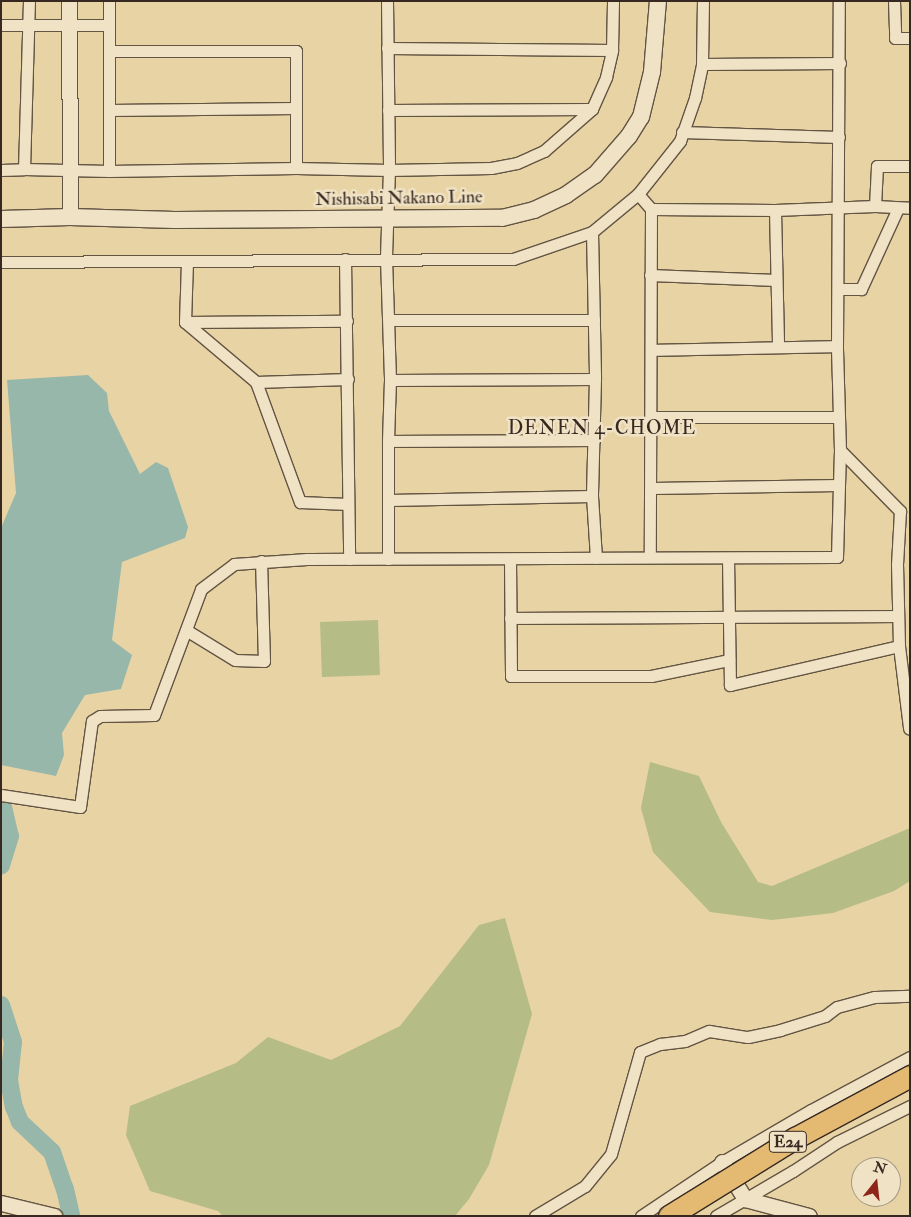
<!DOCTYPE html>
<html>
<head>
<meta charset="utf-8">
<style>
  body { margin:0 }
  #map { position:relative; width:911px; height:1217px; overflow:hidden; background:#e8d3a5; font-family:"IM FELL Double Pica",serif }
  div>[style] { position:absolute }
  .green>* { inset:0; background:#b5bc86; transform-origin:0 0 }
  .water>* { inset:0; background:#97b7aa }
  .river>* { height:18px; margin:-9px; padding:0 9px; transform-origin:9px; border-radius:9px; background:#97b7aa }
  .roads { filter:drop-shadow(1px 0 #635443) drop-shadow(-1px 0 #635443) drop-shadow(0 1px #635443) drop-shadow(0 -1px #635443) }
  .minor>* { height:11px; margin:-5.5px; padding:0 5.5px; transform-origin:5.5px; border-radius:5.5px; background:#f0e2c4 }
  .tertiary>* { height:15px; margin:-7.5px; padding:0 7.5px; transform-origin:7.5px; border-radius:7.5px; background:#f0e2c4 }
  .secondary>* { height:16px; margin:-8px; padding:0 8px; transform-origin:8px; border-radius:8px; background:#f0e2c4 }
  .bridges { filter:drop-shadow(1px 0 #372922) drop-shadow(-1px 0 #372922) drop-shadow(0 1px #372922) drop-shadow(0 -1px #372922) }
  .motorway-bridge>* { height:21px; margin:-10.5px; padding:0 10.5px; transform-origin:10.5px; border-radius:10.5px; background:#e4ba72 }
  span { translate:-50% -50%; white-space:nowrap; text-align:center; line-height:1.15; -webkit-text-stroke:5px #f0e2c4; paint-order:stroke }
  .shield-label span { padding:1px 4px; background:#f0e2c4; border:1px solid; border-radius:4px; -webkit-text-stroke-width:0 }
  .shield-label { font-size:16px; color:#372922; font-weight:700 }
  .street-label { font-size:18px; color:#372922 }
  .neighbourhood-label { font-size:19px; color:#372922; letter-spacing:1px }
  .frame { position:absolute; inset:0; border:2px solid #372922; pointer-events:none }
  .north { position:absolute; left:851px; top:1157px; width:50px; height:50px; box-sizing:border-box; background:#f0e2c4; border:1px solid #a69883; border-radius:50%; rotate:16deg; font-size:14px; font-weight:700; line-height:20px; text-align:center; color:#372922 }
  .north::after { content:''; display:block; margin:auto; width:18px; height:22px; background:#8f2418; clip-path:polygon(50% 0,100% 100%,50% 72%,0 100%) }
</style>
</head>
<body>
<div id="map">
  <div class="green">
    <div style="left:378px;top:620px;width:55px;height:58px;rotate:88deg"></div>
    <div style="clip-path:polygon(650px 762px,699px 776px,721px 822px,758px 882px,772px 886px,910px 828px,910px 881px,894px 891px,833px 913px,772px 920px,710px 912px,653px 852px,641px 808px)"></div>
    <div style="clip-path:polygon(505px 918px,532px 1014px,489px 1165px,469px 1199px,455px 1216px,223px 1216px,218px 1211px,150px 1191px,126px 1135px,130px 1106px,236px 1063px,268px 1037px,331px 1060px,400px 1026px,479px 925px)"></div>
  </div>
  <div class="water">
    <div style="clip-path:polygon(88px 375px,107px 393px,109px 411px,140px 474px,156px 462px,168px 468px,188px 527px,185px 538px,122px 562px,112px 640px,132px 655px,121px 689px,85px 695px,62px 733px,64px 755px,56px 776px,1px 765px,1px 528px,16px 493px,7px 380px)"></div>
  </div>
  <div class="river">
    <div style="left:1px;top:798px;width:39px;rotate:77deg"></div>
    <div style="left:10px;top:836px;width:31px;rotate:107deg"></div>
    <div style="left:1px;top:1005px;width:39px;rotate:72deg"></div>
    <div style="left:13px;top:1042px;width:38px;rotate:96deg"></div>
    <div style="left:9px;top:1080px;width:27px;rotate:80deg"></div>
    <div style="left:14px;top:1107px;width:16px;rotate:68deg"></div>
    <div style="left:20px;top:1122px;width:44px;rotate:43.2deg"></div>
    <div style="left:52px;top:1152px;width:39px;rotate:71deg"></div>
    <div style="left:65px;top:1189px;width:28px;rotate:77deg"></div>
  </div>
  <div class="roads">
    <div class="minor">
      <div style="left:109px;top:1px;width:170px;rotate:90deg"></div>
      <div style="left:387px;top:1px;width:169px;rotate:89.3deg"></div>
      <div style="left:389px;top:170px;width:88px;rotate:92deg"></div>
      <div style="left:386px;top:258px;width:122px;rotate:88.1deg"></div>
      <div style="left:390px;top:380px;width:61px;rotate:91.9deg"></div>
      <div style="left:388px;top:441px;width:118px;rotate:90deg"></div>
      <div style="left:894px;top:1px;width:37px;rotate:88deg"></div>
      <div style="left:895px;top:38px;width:15px"></div>
      <div style="left:1px;top:25px;width:108px"></div>
      <div style="left:387px;top:48px;width:225px;rotate:0.5deg"></div>
      <div style="left:110px;top:51px;width:186px"></div>
      <div style="left:296px;top:51px;width:117px;rotate:90deg"></div>
      <div style="left:702px;top:64px;width:138px;rotate:-0.4deg"></div>
      <div style="left:109px;top:110px;width:186px;rotate:-0.6deg"></div>
      <div style="left:388px;top:110px;width:204px;rotate:-0.3deg"></div>
      <div style="left:682px;top:132px;width:157px;rotate:1.8deg"></div>
      <div style="left:24px;top:169px;width:168px;rotate:-88.3deg"></div>
      <div style="left:1px;top:170px;width:23px;rotate:-2deg"></div>
      <div style="left:24px;top:169px;width:85px;rotate:1.3deg"></div>
      <div style="left:109px;top:171px;width:187px;rotate:-0.9deg"></div>
      <div style="left:296px;top:168px;width:93px;rotate:1.2deg"></div>
      <div style="left:389px;top:170px;width:102px;rotate:-1.1deg"></div>
      <div style="left:491px;top:168px;width:26px;rotate:-11deg"></div>
      <div style="left:517px;top:163px;width:30px;rotate:-24deg"></div>
      <div style="left:544px;top:151px;width:64px;rotate:-41.2deg"></div>
      <div style="left:592px;top:109px;width:35px;rotate:-66deg"></div>
      <div style="left:606px;top:77px;width:28px;rotate:-77deg"></div>
      <div style="left:612px;top:50px;width:49px;rotate:-88.8deg"></div>
      <div style="left:638px;top:194px;width:20px;rotate:49deg"></div>
      <div style="left:651px;top:209px;width:348px;rotate:90.2deg"></div>
      <div style="left:875px;top:206px;width:40px;rotate:-87.1deg"></div>
      <div style="left:877px;top:166px;width:33px"></div>
      <div style="left:651px;top:209px;width:124px;rotate:0.5deg"></div>
      <div style="left:775px;top:210px;width:100px;rotate:-2.3deg"></div>
      <div style="left:875px;top:206px;width:35px;rotate:3deg"></div>
      <div style="left:775px;top:210px;width:137px;rotate:88.7deg"></div>
      <div style="left:592px;top:232px;width:147px;rotate:88.8deg"></div>
      <div style="left:595px;top:379px;width:117px;rotate:91.5deg"></div>
      <div style="left:592px;top:496px;width:62px;rotate:86.3deg"></div>
      <div style="left:345px;top:259px;width:300px;rotate:89.2deg"></div>
      <div style="left:1px;top:262px;width:512px;rotate:-0.34deg"></div>
      <div style="left:513px;top:259px;width:83px;rotate:-18.9deg"></div>
      <div style="left:592px;top:232px;width:60px;rotate:-39.6deg"></div>
      <div style="left:638px;top:194px;width:68px;rotate:-51.6deg"></div>
      <div style="left:680px;top:141px;width:46px;rotate:-70.8deg"></div>
      <div style="left:695px;top:98px;width:35px;rotate:-78deg"></div>
      <div style="left:702px;top:64px;width:63px;rotate:-89.1deg"></div>
      <div style="left:650px;top:275px;width:126px;rotate:2.3deg"></div>
      <div style="left:838px;top:289px;width:23px"></div>
      <div style="left:861px;top:289px;width:89px;rotate:-65.4deg"></div>
      <div style="left:389px;top:320px;width:205px"></div>
      <div style="left:185px;top:322px;width:93px;rotate:40.2deg"></div>
      <div style="left:256px;top:382px;width:128px;rotate:69.9deg"></div>
      <div style="left:300px;top:502px;width:48px;rotate:2.4deg"></div>
      <div style="left:185px;top:322px;width:162px;rotate:-0.4deg"></div>
      <div style="left:185px;top:322px;width:61px;rotate:-88.1deg"></div>
      <div style="left:652px;top:350px;width:185px;rotate:-1.2deg"></div>
      <div style="left:390px;top:380px;width:205px;rotate:-0.3deg"></div>
      <div style="left:256px;top:382px;width:92px;rotate:-1.9deg"></div>
      <div style="left:652px;top:417px;width:186px"></div>
      <div style="left:388px;top:441px;width:206px;rotate:-0.3deg"></div>
      <div style="left:840px;top:450px;width:86px;rotate:45.5deg"></div>
      <div style="left:900px;top:511px;width:53px;rotate:93.2deg"></div>
      <div style="left:897px;top:564px;width:82px;rotate:88.6deg"></div>
      <div style="left:899px;top:646px;width:83px;rotate:83deg"></div>
      <div style="left:652px;top:488px;width:186px;rotate:-0.9deg"></div>
      <div style="left:389px;top:500px;width:203px;rotate:-1.1deg"></div>
      <div style="left:728px;top:558px;width:127px;rotate:89.1deg"></div>
      <div style="left:730px;top:685px;width:173px;rotate:-13deg"></div>
      <div style="left:510px;top:559px;width:117px;rotate:89.5deg"></div>
      <div style="left:511px;top:676px;width:140px"></div>
      <div style="left:651px;top:676px;width:80px;rotate:-11.6deg"></div>
      <div style="left:510px;top:618px;width:388px;rotate:-0.3deg"></div>
      <div style="left:186px;top:630px;width:57px;rotate:31.5deg"></div>
      <div style="left:235px;top:660px;width:29px;rotate:2deg"></div>
      <div style="left:264px;top:661px;width:100px;rotate:-91.7deg"></div>
      <div style="left:1px;top:795px;width:80px;rotate:8.6deg"></div>
      <div style="left:80px;top:807px;width:87px;rotate:-82.1deg"></div>
      <div style="left:92px;top:721px;width:9px;rotate:-32deg"></div>
      <div style="left:100px;top:716px;width:54px;rotate:-1.1deg"></div>
      <div style="left:154px;top:715px;width:134px;rotate:-69.5deg"></div>
      <div style="left:201px;top:589px;width:41px;rotate:-37.1deg"></div>
      <div style="left:234px;top:564px;width:73px;rotate:-3.9deg"></div>
      <div style="left:307px;top:559px;width:530px;rotate:-0.22deg"></div>
      <div style="left:837px;top:557px;width:107px;rotate:-88.4deg"></div>
      <div style="left:840px;top:450px;width:104px;rotate:-91.7deg"></div>
      <div style="left:837px;top:346px;width:345px;rotate:-89.7deg"></div>
      <div style="left:535px;top:1216px;width:58px;rotate:-31deg"></div>
      <div style="left:585px;top:1186px;width:41px;rotate:-50.9deg"></div>
      <div style="left:611px;top:1154px;width:106px;rotate:-74.1deg"></div>
      <div style="left:640px;top:1052px;width:22px;rotate:-22deg"></div>
      <div style="left:660px;top:1044px;width:25px;rotate:-7deg"></div>
      <div style="left:685px;top:1041px;width:26px;rotate:-23deg"></div>
      <div style="left:709px;top:1031px;width:39px;rotate:9deg"></div>
      <div style="left:748px;top:1037px;width:33px;rotate:-12deg"></div>
      <div style="left:780px;top:1030px;width:47px;rotate:-17.3deg"></div>
      <div style="left:825px;top:1016px;width:15px;rotate:-37deg"></div>
      <div style="left:837px;top:1007px;width:39px;rotate:-15deg"></div>
      <div style="left:875px;top:997px;width:35px;rotate:-2deg"></div>
      <div style="left:641px;top:1216px;width:97px;rotate:-33.7deg"></div>
      <div style="left:722px;top:1162px;width:103px;rotate:-30.3deg"></div>
      <div style="left:811px;top:1110px;width:112px;rotate:-28.2deg"></div>
      <div style="left:716px;top:1216px;width:89px;rotate:-30.3deg"></div>
      <div style="left:793px;top:1171px;width:53px;rotate:-33.4deg"></div>
      <div style="left:837px;top:1142px;width:81px;rotate:-26.3deg"></div>
    </div>
    <div class="tertiary">
      <div style="left:69px;top:1px;width:216px;rotate:89.7deg"></div>
      <div style="left:722px;top:1162px;width:44px;rotate:58.1deg"></div>
      <div style="left:745px;top:1199px;width:66px;rotate:14.9deg"></div>
      <div style="left:1px;top:1203px;width:55px;rotate:13.8deg"></div>
    </div>
    <div class="secondary">
      <div style="left:1px;top:219px;width:69px;rotate:-1.7deg"></div>
      <div style="left:70px;top:217px;width:105px;rotate:1.6deg"></div>
      <div style="left:175px;top:220px;width:327px;rotate:-0.4deg"></div>
      <div style="left:502px;top:218px;width:33px;rotate:-14deg"></div>
      <div style="left:534px;top:210px;width:35px;rotate:-25deg"></div>
      <div style="left:566px;top:195px;width:35px;rotate:-35deg"></div>
      <div style="left:595px;top:175px;width:52px;rotate:-48.9deg"></div>
      <div style="left:629px;top:136px;width:22px;rotate:-58deg"></div>
      <div style="left:641px;top:117px;width:46px;rotate:-76.3deg"></div>
      <div style="left:652px;top:72px;width:71px;rotate:-85.2deg"></div>
    </div>
  </div>
  <div class="bridges">
    <div class="motorway-bridge">
      <div style="left:669px;top:1216px;width:148px;rotate:-31.8deg"></div>
      <div style="left:795px;top:1138px;width:131px;rotate:-28.3deg"></div>
    </div>
  </div>
  <div class="shield-label">
    <span style="left:788px;top:1142px">E24</span>
  </div>
  <div class="street-label">
    <span style="left:399px;top:199px;rotate:-1deg">Nishisabi Nakano Line</span>
  </div>
  <div class="neighbourhood-label">
    <span style="left:602px;top:429px">DENEN 4-CHOME</span>
  </div>
  <div class="frame"></div>
  <div class="north">N</div>
</div>
</body>
</html>
